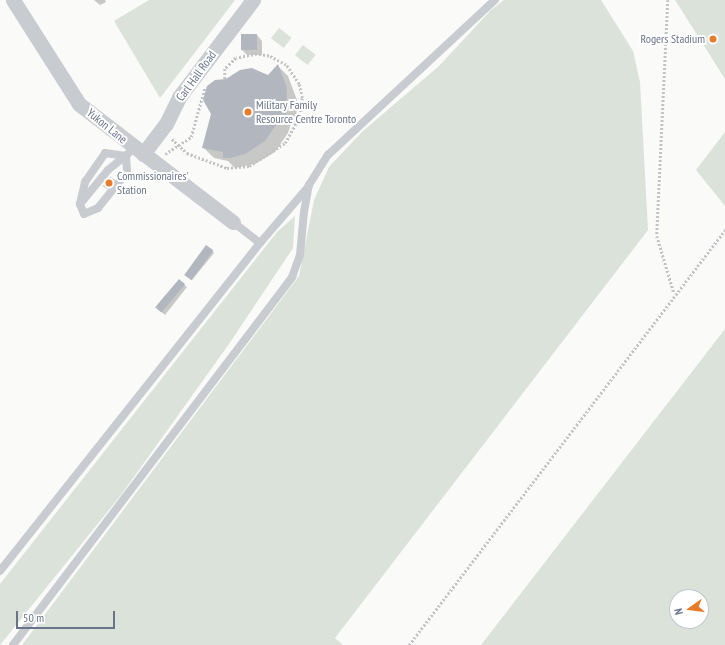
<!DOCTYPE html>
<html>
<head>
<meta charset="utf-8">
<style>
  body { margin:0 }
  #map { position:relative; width:725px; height:645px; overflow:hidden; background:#fafaf8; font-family:"PT Sans Narrow",sans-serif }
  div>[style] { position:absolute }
  .green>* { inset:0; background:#dae2d9; transform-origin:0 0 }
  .shadow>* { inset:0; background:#0003 }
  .building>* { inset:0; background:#b1b6bf; transform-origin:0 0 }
  .path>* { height:2.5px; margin-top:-1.25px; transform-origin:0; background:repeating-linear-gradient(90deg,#c1c3c6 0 2px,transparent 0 4px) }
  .lane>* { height:8px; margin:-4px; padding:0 4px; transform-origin:4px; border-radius:4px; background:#c8cbcf }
  .street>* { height:15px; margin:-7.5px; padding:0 7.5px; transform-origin:7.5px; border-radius:7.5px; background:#c8cbcf }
  .dots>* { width:11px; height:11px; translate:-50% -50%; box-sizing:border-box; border:2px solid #fff; border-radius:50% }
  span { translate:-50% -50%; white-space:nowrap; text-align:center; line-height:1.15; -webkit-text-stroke:4px #fff; paint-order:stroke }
  .poi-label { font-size:12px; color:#68748a }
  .right { translate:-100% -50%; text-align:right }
  .left { translate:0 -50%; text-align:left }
  .street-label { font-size:12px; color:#68748a }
  .north { position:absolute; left:669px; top:589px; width:40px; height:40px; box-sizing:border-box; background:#fff; border:1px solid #c3c7d0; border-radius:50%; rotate:256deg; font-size:11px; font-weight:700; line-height:16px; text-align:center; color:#68748a }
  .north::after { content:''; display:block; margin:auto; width:14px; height:18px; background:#e97c29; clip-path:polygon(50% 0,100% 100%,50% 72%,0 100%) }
  .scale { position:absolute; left:16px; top:611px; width:99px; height:18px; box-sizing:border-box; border:2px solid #68748a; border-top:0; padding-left:5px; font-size:12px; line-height:14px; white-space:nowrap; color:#68748a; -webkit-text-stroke:3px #fff; paint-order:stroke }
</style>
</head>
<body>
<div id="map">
  <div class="green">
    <div style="clip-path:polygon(149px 0,235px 0,160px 98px,114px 21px)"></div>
    <div style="clip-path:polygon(504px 0,601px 0,633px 51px,640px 82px,648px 230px,335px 638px,343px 645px,22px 645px,299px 276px,314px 200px,329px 167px,363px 131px,439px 66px,491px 10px)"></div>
    <div style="clip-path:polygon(675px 0,725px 0,725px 79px)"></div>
    <div style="left:279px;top:28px;width:16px;height:13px;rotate:38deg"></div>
    <div style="left:303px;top:45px;width:16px;height:13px;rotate:38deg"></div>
    <div style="clip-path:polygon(725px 132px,725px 206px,696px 170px)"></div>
    <div style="clip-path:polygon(295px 216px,293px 248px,229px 344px,121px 495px,0 645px,0 584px,277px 232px)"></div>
    <div style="clip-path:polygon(evenodd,725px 329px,725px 645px,481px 645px,725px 329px,677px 597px,701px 597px,701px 621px,677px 621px,677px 597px)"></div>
  </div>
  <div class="shadow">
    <div style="clip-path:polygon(94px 0,105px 0,106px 2px,100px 5px)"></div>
    <div style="clip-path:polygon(257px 35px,262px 41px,262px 55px,247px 55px,242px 50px)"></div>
    <div style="clip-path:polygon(278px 66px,288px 76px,297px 100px,296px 125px,291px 124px,288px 133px,275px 152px,255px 164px,235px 168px,228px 161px,214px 158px,204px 148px)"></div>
    <div style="clip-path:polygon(212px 250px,214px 253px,192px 280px,187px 276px)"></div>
    <div style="clip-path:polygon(179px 281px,187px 287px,165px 315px,159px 310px)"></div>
  </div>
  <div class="building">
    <div style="left:241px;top:34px;width:16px;height:16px"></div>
    <div style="clip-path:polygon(278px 64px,287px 88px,286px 115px,280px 114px,278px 122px,265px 141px,245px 154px,230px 158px,223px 158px,223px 152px,202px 148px,211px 114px,203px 100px,207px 86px,215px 80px,226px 79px,240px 70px,252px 68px,268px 75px)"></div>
    <div style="clip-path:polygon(110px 177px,115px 180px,107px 189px,103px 186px)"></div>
    <div style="left:206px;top:245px;width:9px;height:37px;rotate:36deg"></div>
    <div style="left:179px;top:279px;width:8px;height:37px;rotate:40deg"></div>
  </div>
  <div class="path">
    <div style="left:668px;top:0;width:236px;rotate:92.7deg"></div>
    <div style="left:657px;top:236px;width:59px;rotate:73.4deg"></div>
    <div style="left:172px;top:139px;width:21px;rotate:43deg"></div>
    <div style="left:187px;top:153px;width:43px;rotate:20.6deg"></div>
    <div style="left:227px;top:168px;width:22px;rotate:-5deg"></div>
    <div style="left:249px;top:166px;width:43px;rotate:-32.6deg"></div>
    <div style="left:285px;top:143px;width:31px;rotate:-61deg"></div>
    <div style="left:300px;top:116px;width:18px;rotate:-84deg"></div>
    <div style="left:302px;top:98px;width:14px;rotate:-102deg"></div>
    <div style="left:299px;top:84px;width:23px;rotate:-124deg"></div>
    <div style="left:286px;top:65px;width:19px;rotate:-152deg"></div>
    <div style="left:269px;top:56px;width:12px;rotate:-171deg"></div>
    <div style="left:257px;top:54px;width:21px;rotate:169deg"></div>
    <div style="left:236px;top:58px;width:16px;rotate:135deg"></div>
    <div style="left:225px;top:69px;width:10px;rotate:90deg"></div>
    <div style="left:165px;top:154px;width:31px;rotate:-33deg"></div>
    <div style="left:191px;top:137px;width:52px;rotate:-74.4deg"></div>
    <div style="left:409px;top:645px;width:522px;rotate:-52.71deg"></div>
  </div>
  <div class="lane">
    <div style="left:105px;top:153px;width:21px;rotate:8deg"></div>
    <div style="left:126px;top:156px;width:16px;rotate:86deg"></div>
    <div style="left:127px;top:172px;width:46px;rotate:128.9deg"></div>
    <div style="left:98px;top:208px;width:15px;rotate:157deg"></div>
    <div style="left:84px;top:214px;width:11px;rotate:-112deg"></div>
    <div style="left:80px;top:204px;width:23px;rotate:-77deg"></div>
    <div style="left:85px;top:182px;width:35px;rotate:-55deg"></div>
    <div style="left:80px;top:204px;width:44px;rotate:-50.5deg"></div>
    <div style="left:108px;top:170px;width:26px;rotate:-39deg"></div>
    <div style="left:233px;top:222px;width:34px;rotate:38deg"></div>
    <div style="left:260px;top:243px;width:75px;rotate:-49.3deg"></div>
    <div style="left:0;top:571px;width:419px;rotate:-51.6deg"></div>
    <div style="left:13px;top:645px;width:462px;rotate:-52.8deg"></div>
    <div style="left:292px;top:277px;width:23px;rotate:-70deg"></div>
    <div style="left:300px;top:255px;width:43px;rotate:-84.7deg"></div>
    <div style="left:304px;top:212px;width:27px;rotate:-80deg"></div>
    <div style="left:309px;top:185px;width:36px;rotate:-58deg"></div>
    <div style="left:328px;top:155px;width:228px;rotate:-42.9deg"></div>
  </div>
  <div class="street">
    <div style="left:13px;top:0;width:123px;rotate:57.6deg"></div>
    <div style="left:79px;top:104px;width:194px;rotate:37.5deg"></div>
    <div style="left:143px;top:154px;width:38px;rotate:-53deg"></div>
    <div style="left:166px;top:124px;width:30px;rotate:-64deg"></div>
    <div style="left:179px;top:97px;width:122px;rotate:-52.7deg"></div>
  </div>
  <div class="dots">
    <div style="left:713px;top:39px;background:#e97c29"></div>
    <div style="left:248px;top:112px;background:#e97c29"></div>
    <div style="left:109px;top:183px;background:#e97c29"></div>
  </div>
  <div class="poi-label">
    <span class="right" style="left:705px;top:39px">Rogers Stadium</span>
    <span class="left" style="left:256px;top:112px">Military Family<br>Resource Centre Toronto</span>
    <span class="left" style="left:117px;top:183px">Commissionaires'<br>Station</span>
  </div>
  <div class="street-label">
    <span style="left:196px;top:76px;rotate:-54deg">Carl Hall Road</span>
    <span style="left:107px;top:126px;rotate:39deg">Yukon Lane</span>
  </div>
  <div class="north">N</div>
  <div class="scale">50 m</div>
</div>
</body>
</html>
